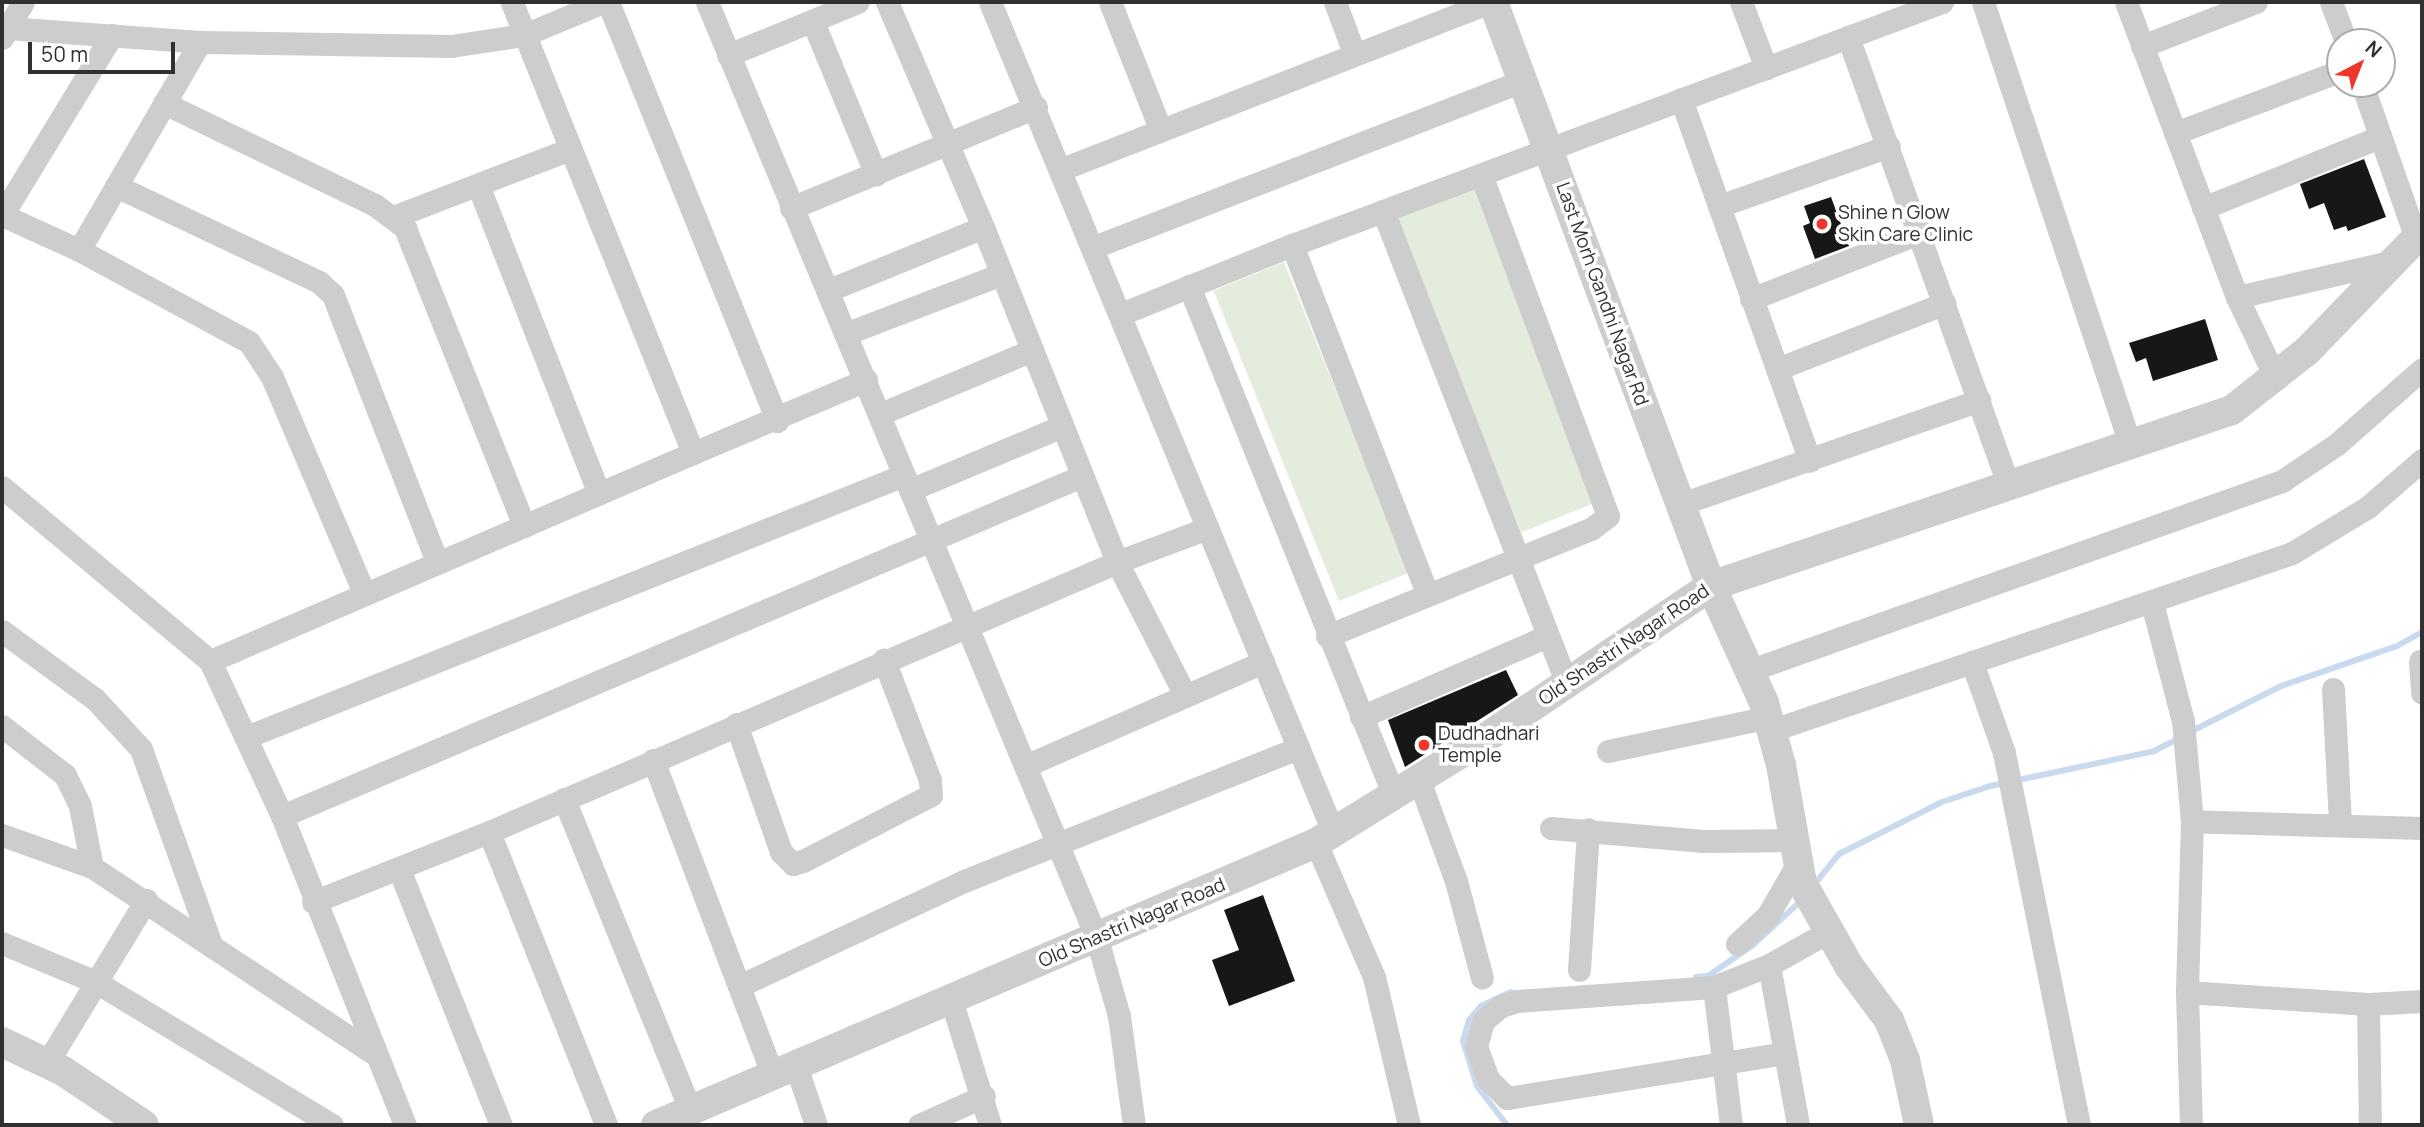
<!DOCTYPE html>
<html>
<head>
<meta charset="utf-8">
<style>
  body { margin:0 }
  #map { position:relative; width:2424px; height:1127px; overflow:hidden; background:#fff; font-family:Manrope,sans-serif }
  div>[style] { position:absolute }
  .green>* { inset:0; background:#e4eddd; transform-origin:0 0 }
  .stream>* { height:6px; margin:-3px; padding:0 3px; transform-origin:3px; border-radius:3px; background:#c9daee }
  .building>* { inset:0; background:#171717 }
  .minor>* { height:23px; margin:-11.5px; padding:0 11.5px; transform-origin:11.5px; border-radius:11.5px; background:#cdcdcd }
  .tertiary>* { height:30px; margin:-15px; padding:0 15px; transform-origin:15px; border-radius:15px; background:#cdcdcd }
  .dots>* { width:19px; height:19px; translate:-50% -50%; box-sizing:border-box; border:4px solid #fff; border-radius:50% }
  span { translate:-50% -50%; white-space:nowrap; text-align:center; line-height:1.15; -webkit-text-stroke:7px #fff; paint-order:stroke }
  .poi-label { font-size:19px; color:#303030 }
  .left { translate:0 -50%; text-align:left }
  .street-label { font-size:19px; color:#303030 }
  .frame { position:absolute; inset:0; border:4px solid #303030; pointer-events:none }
  .north { position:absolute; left:2326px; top:28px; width:70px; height:70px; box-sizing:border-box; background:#fff; border:2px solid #acacac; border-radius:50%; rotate:42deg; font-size:19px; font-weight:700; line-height:28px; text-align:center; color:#303030 }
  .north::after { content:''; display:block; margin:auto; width:24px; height:32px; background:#ee372b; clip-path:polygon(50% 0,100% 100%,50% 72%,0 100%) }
  .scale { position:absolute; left:28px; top:42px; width:147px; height:32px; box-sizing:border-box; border:4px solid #303030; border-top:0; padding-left:9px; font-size:21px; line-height:24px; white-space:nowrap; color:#303030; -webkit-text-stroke:5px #fff; paint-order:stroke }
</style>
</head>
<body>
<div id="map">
  <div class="green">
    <div style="left:1474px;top:186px;width:339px;height:86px;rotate:68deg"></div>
    <div style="left:1284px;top:262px;width:335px;height:76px;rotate:68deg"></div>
  </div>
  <div class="stream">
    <div style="left:2190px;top:732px;width:102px;rotate:-26.8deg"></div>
    <div style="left:2281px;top:686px;width:123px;rotate:-19deg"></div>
    <div style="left:2397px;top:646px;width:29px;rotate:-29deg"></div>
    <div style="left:1813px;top:886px;width:41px;rotate:-50.9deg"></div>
    <div style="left:1839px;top:854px;width:115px;rotate:-26.8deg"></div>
    <div style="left:1942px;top:802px;width:51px;rotate:-18.4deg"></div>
    <div style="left:1990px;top:786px;width:168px;rotate:-12deg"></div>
    <div style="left:2154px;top:751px;width:30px;rotate:-27deg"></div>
    <div style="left:1696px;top:977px;width:12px;rotate:-5deg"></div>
    <div style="left:1708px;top:976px;width:55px;rotate:-34.6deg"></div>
    <div style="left:1753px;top:945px;width:67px;rotate:-42.6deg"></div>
    <div style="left:1507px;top:1125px;width:49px;rotate:-127.6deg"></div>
    <div style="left:1477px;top:1086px;width:47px;rotate:-107.3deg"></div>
    <div style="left:1463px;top:1041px;width:22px;rotate:-74deg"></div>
    <div style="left:1469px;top:1020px;width:18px;rotate:-49deg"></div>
    <div style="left:1481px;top:1006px;width:33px;rotate:-25deg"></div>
  </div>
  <div class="building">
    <div style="clip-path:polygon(2364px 159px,2386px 217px,2348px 231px,2346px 226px,2334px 230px,2324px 203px,2309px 209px,2300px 184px)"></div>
    <div style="clip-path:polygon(1831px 197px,1849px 246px,1815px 259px,1803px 226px,1810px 223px,1804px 206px)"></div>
    <div style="clip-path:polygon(2205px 319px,2218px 360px,2153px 381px,2146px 358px,2136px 362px,2129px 343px)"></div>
    <div style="clip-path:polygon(1506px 670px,1518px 695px,1405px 767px,1388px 720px)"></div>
    <div style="clip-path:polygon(1263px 895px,1295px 981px,1229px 1006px,1212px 960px,1239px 950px,1224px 910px)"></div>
  </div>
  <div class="minor">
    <div style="left:608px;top:2px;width:452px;rotate:68deg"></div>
    <div style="left:707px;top:2px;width:1015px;rotate:67.4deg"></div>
    <div style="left:1097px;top:939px;width:80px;rotate:74.1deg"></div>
    <div style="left:1119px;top:1016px;width:110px;rotate:82.2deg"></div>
    <div style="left:990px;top:2px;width:900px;rotate:67.54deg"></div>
    <div style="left:1110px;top:2px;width:136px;rotate:68.4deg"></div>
    <div style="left:1335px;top:2px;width:54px;rotate:69.6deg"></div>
    <div style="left:1741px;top:2px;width:71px;rotate:69.3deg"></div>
    <div style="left:1983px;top:2px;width:467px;rotate:71.6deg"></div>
    <div style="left:2126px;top:2px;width:315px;rotate:69.4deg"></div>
    <div style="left:2237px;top:297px;width:91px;rotate:64.6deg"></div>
    <div style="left:2331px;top:2px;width:43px;rotate:69.4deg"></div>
    <div style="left:813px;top:22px;width:165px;rotate:67.6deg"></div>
    <div style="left:7px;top:28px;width:194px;rotate:4.1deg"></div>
    <div style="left:200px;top:42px;width:251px;rotate:0.9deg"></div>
    <div style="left:451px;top:46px;width:74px;rotate:-8.6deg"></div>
    <div style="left:524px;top:35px;width:86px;rotate:-22.7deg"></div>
    <div style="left:112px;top:35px;width:211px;rotate:121.4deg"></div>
    <div style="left:2px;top:215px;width:85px;rotate:24.4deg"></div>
    <div style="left:79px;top:250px;width:193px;rotate:28.4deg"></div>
    <div style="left:249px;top:342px;width:42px;rotate:56.7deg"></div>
    <div style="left:272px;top:377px;width:235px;rotate:66.9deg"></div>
    <div style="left:1848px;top:37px;width:477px;rotate:70.3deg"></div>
    <div style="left:2px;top:38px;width:42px;rotate:-59.7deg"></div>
    <div style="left:2142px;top:46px;width:122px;rotate:-21.1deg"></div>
    <div style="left:728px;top:55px;width:140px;rotate:-22.2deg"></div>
    <div style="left:2362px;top:84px;width:163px;rotate:70.7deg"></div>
    <div style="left:1681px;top:99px;width:384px;rotate:70.4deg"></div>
    <div style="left:164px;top:103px;width:234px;rotate:25.8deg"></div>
    <div style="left:375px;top:205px;width:38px;rotate:37deg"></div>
    <div style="left:405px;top:228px;width:321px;rotate:68.2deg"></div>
    <div style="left:2175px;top:133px;width:176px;rotate:-20.6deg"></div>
    <div style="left:1062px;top:169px;width:460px;rotate:-21.3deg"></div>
    <div style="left:478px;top:185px;width:331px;rotate:68.6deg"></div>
    <div style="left:116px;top:186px;width:225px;rotate:25.3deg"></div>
    <div style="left:319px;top:282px;width:19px;rotate:43deg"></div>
    <div style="left:333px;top:295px;width:287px;rotate:68.7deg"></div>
    <div style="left:1719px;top:206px;width:180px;rotate:-19.4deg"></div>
    <div style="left:791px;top:208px;width:265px;rotate:-22.4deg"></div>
    <div style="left:2203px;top:208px;width:191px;rotate:-21.9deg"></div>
    <div style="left:1383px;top:211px;width:508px;rotate:68.74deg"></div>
    <div style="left:393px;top:217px;width:190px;rotate:-21deg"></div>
    <div style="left:983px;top:227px;width:361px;rotate:68.2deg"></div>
    <div style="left:1117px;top:562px;width:97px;rotate:-20.5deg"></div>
    <div style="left:1292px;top:245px;width:375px;rotate:68.8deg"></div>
    <div style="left:1094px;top:247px;width:459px;rotate:-21.2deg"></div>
    <div style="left:79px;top:250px;width:241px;rotate:-59.8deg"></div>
    <div style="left:1189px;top:286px;width:550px;rotate:68.1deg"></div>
    <div style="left:829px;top:290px;width:166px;rotate:-22.2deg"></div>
    <div style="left:983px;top:227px;width:245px;rotate:-113.1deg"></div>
    <div style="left:2237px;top:297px;width:161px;rotate:-12.9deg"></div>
    <div style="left:1751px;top:299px;width:183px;rotate:-21.5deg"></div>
    <div style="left:1121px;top:314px;width:184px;rotate:-22deg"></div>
    <div style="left:1292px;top:245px;width:694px;rotate:-20.5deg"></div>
    <div style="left:845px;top:334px;width:167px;rotate:-21deg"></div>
    <div style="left:1777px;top:369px;width:180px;rotate:-21.4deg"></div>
    <div style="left:880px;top:414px;width:165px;rotate:-22.8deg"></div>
    <div style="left:693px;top:453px;width:188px;rotate:-22.9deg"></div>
    <div style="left:2px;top:487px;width:271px;rotate:39.9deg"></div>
    <div style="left:210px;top:661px;width:171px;rotate:65.1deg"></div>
    <div style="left:282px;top:816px;width:333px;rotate:68.3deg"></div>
    <div style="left:910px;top:490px;width:165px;rotate:-22.8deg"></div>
    <div style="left:1681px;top:504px;width:316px;rotate:-19.2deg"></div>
    <div style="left:2152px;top:603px;width:122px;rotate:75.3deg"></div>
    <div style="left:2183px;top:721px;width:100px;rotate:84.9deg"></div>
    <div style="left:2px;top:631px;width:115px;rotate:36.2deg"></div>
    <div style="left:95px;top:699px;width:68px;rotate:47.4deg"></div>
    <div style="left:141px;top:749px;width:210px;rotate:70.3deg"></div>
    <div style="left:1327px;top:636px;width:285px;rotate:-22.1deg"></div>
    <div style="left:1591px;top:529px;width:21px;rotate:-37deg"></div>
    <div style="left:1608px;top:516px;width:364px;rotate:-110.4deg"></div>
    <div style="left:210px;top:661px;width:526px;rotate:-23.3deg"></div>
    <div style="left:693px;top:453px;width:486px;rotate:-111.9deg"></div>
    <div style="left:2420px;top:661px;width:32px;rotate:86deg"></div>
    <div style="left:1972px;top:662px;width:96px;rotate:70.6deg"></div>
    <div style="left:2004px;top:753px;width:379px;rotate:78.6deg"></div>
    <div style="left:1751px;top:670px;width:564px;rotate:-19.59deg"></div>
    <div style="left:2282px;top:481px;width:66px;rotate:-33.9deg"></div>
    <div style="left:2337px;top:444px;width:113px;rotate:-41.4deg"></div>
    <div style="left:2333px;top:689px;width:135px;rotate:87deg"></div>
    <div style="left:1361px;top:717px;width:203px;rotate:-23.5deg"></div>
    <div style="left:736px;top:724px;width:136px;rotate:70.6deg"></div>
    <div style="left:781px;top:852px;width:17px;rotate:45deg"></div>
    <div style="left:793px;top:864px;width:10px;rotate:-17deg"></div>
    <div style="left:803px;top:861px;width:144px;rotate:-27.3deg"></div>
    <div style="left:931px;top:795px;width:15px;rotate:-94deg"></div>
    <div style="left:930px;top:780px;width:129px;rotate:-111deg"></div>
    <div style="left:2px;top:726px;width:80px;rotate:37.9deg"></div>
    <div style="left:65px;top:775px;width:34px;rotate:64deg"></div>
    <div style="left:80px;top:806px;width:62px;rotate:78.9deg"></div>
    <div style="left:1773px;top:730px;width:548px;rotate:-18.83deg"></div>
    <div style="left:2292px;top:553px;width:89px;rotate:-31.2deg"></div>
    <div style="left:2368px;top:507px;width:72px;rotate:-41deg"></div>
    <div style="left:249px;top:736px;width:705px;rotate:-21.73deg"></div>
    <div style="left:1608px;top:751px;width:165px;rotate:-11.9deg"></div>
    <div style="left:653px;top:760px;width:338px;rotate:69.2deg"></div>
    <div style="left:1025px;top:766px;width:260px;rotate:-23.6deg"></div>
    <div style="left:1419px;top:780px;width:108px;rotate:69.9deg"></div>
    <div style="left:1456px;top:881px;width:100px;rotate:75deg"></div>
    <div style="left:564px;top:799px;width:337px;rotate:67.9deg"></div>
    <div style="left:282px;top:816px;width:869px;rotate:-23.03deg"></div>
    <div style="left:1551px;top:828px;width:153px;rotate:4.9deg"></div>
    <div style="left:1703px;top:841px;width:90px;rotate:-0.6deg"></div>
    <div style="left:2422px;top:828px;width:230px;rotate:-178.3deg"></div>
    <div style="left:2192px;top:821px;width:171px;rotate:91.7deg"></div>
    <div style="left:2187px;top:992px;width:181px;rotate:3.8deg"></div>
    <div style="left:2368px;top:1004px;width:54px;rotate:-3.2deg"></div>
    <div style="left:489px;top:832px;width:684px;rotate:-23.26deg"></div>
    <div style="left:1117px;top:562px;width:149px;rotate:62.9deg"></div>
    <div style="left:2px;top:835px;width:96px;rotate:19.6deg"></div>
    <div style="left:92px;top:867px;width:337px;rotate:33.5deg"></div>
    <div style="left:1316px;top:843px;width:146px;rotate:66.6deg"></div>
    <div style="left:1374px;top:977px;width:152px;rotate:76.7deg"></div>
    <div style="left:399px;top:869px;width:276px;rotate:68.3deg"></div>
    <div style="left:313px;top:902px;width:189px;rotate:-21.7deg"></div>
    <div style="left:489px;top:832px;width:315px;rotate:68.2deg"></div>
    <div style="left:2px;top:943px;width:102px;rotate:22.5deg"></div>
    <div style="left:96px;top:982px;width:276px;rotate:31.2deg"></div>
    <div style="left:1737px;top:944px;width:42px;rotate:-43.1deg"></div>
    <div style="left:1768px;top:915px;width:60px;rotate:-60deg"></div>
    <div style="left:1769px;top:965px;width:163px;rotate:79.7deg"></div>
    <div style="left:1579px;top:970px;width:141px;rotate:-86.3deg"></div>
    <div style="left:739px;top:986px;width:248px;rotate:-25deg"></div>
    <div style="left:964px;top:881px;width:360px;rotate:-21.7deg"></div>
    <div style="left:1714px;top:987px;width:139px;rotate:83deg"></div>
    <div style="left:2187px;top:992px;width:133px;rotate:88.3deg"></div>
    <div style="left:951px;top:999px;width:132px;rotate:72.8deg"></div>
    <div style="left:2368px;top:1004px;width:121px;rotate:89.1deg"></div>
    <div style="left:1785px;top:1053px;width:282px;rotate:170.8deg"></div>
    <div style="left:1507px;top:1098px;width:27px;rotate:-135deg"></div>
    <div style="left:1488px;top:1079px;width:35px;rotate:-110deg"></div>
    <div style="left:1476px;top:1046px;width:26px;rotate:-74deg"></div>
    <div style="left:1483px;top:1021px;width:23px;rotate:-40deg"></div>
    <div style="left:1501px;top:1006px;width:17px;rotate:-17deg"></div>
    <div style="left:1517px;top:1001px;width:197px;rotate:-4.1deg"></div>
    <div style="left:1714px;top:987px;width:59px;rotate:-21.8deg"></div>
    <div style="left:1769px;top:965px;width:68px;rotate:-29.2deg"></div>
    <div style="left:47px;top:1063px;width:191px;rotate:-58.7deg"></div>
    <div style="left:796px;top:1066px;width:62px;rotate:71.3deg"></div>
    <div style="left:919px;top:1125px;width:71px;rotate:-24deg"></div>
  </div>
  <div class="tertiary">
    <div style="left:1493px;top:2px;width:623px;rotate:69.53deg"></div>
    <div style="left:1711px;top:586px;width:128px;rotate:65.6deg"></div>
    <div style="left:1764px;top:703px;width:64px;rotate:74.7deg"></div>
    <div style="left:1781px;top:765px;width:120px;rotate:79.9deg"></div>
    <div style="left:1802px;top:883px;width:95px;rotate:60.5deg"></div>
    <div style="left:1849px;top:966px;width:67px;rotate:53.5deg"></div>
    <div style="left:1889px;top:1020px;width:43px;rotate:68.2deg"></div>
    <div style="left:1905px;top:1060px;width:66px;rotate:77.8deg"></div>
    <div style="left:2px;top:1042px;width:68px;rotate:25.4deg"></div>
    <div style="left:63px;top:1071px;width:97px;rotate:33.7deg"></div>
    <div style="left:656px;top:1125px;width:718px;rotate:-23.14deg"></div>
    <div style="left:1316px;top:843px;width:201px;rotate:-31.8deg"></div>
    <div style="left:1487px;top:737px;width:270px;rotate:-34deg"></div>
    <div style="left:1711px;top:586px;width:550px;rotate:-18.67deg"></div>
    <div style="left:2232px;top:410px;width:95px;rotate:-38.2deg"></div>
    <div style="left:2307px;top:351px;width:165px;rotate:-46deg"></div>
  </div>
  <div class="dots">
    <div style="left:1822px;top:224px;background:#ee372b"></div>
    <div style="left:1424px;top:745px;background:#ee372b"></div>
  </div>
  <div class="poi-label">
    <span class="left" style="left:1838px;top:224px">Shine n Glow<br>Skin Care Clinic</span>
    <span class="left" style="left:1438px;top:745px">Dudhadhari<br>Temple</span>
  </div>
  <div class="street-label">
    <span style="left:1602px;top:294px;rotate:70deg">Last Morh Gandhi Nagar Rd</span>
    <span style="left:1624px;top:645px;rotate:-34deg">Old Shastri Nagar Road</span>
    <span style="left:1132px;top:923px;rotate:-23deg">Old Shastri Nagar Road</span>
  </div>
  <div class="frame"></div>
  <div class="north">N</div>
  <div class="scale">50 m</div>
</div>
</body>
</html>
